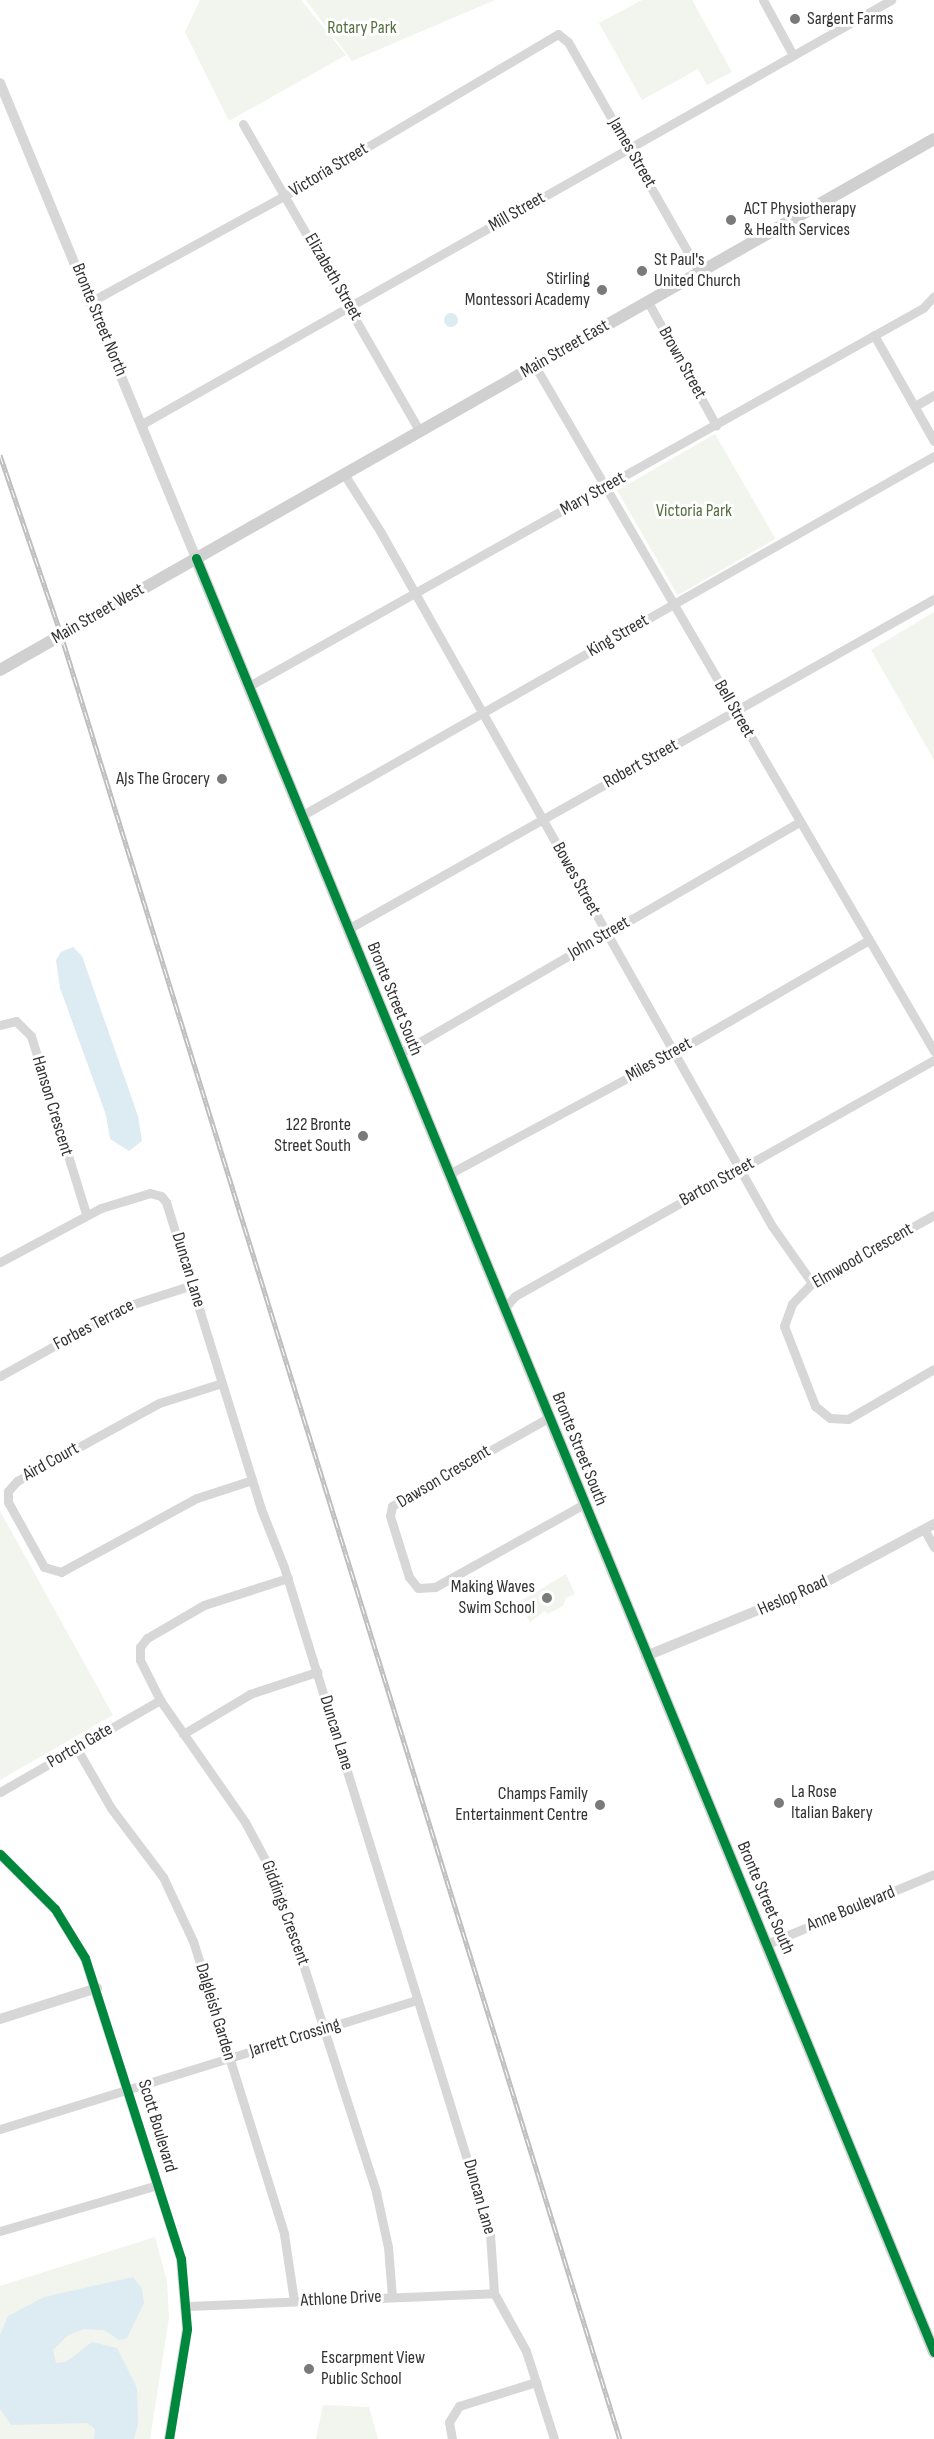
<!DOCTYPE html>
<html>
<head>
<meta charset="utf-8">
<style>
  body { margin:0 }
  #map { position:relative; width:934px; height:2439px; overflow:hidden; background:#fff; font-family:"Sofia Sans Condensed",sans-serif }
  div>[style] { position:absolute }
  .green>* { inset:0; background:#f1f5ed; transform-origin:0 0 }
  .water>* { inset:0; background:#ddebf3 }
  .round { border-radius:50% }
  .minor>* { height:9px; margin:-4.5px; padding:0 4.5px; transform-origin:4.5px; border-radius:4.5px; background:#d7d7d7 }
  .tertiary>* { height:10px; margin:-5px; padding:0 5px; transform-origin:5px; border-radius:5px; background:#d7d7d7 }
  .secondary>* { height:12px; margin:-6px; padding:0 6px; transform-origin:6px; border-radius:6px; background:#d0d0d0 }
  .rail>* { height:5px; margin-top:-2.5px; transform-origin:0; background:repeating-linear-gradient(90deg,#fff 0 9px,#bebebe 0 18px); box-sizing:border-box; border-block:2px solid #bebebe }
  .cycleway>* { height:9px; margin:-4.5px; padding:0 4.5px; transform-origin:4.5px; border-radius:4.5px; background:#00873e }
  .dots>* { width:16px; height:16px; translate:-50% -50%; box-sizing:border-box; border:3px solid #fff; border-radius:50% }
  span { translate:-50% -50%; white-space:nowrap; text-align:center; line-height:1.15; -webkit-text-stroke:6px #fff; paint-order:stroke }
  .poi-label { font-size:18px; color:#333 }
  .left { translate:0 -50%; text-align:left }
  .right { translate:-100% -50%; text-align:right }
  .park-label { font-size:18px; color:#56703f }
  .street-label { font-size:18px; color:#333 }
</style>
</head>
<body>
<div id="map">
  <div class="green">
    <div style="clip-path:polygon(200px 0,301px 0,346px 55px,229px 121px,185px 32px)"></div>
    <div style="clip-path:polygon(306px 0,495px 0,352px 61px)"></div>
    <div style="clip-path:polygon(642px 0,692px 0,732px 72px,707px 85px,698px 69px,642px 100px,599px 23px)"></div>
    <div style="left:715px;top:434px;width:121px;height:113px;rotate:60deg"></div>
    <div style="clip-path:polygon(934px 612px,934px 760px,871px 650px)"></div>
    <div style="clip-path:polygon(0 1511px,113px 1715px,0 1780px)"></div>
    <div style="clip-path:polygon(566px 1574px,575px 1594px,566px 1598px,563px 1606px,547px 1614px,545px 1611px,530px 1622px,519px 1602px)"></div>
    <div style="clip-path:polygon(155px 2237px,167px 2281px,169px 2318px,150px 2439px,0 2439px,0 2286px)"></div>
    <div style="clip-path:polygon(323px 2405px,369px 2407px,378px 2439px,316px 2439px)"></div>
  </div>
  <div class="water">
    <div class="round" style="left:444px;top:313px;width:14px;height:14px"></div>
    <div style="clip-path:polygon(73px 947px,82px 956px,138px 1116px,142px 1141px,129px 1151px,110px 1139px,106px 1115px,60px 988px,56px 960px,61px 952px)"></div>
    <div style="clip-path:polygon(133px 2277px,142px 2289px,144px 2303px,127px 2338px,119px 2340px,104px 2330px,84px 2329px,68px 2335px,53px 2350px,56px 2363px,66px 2362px,92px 2342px,117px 2348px,137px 2388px,138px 2424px,134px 2439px,94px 2439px,95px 2429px,87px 2423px,11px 2425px,0 2409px,0 2335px,8px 2316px,44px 2297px)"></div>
  </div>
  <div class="minor">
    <div style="left:763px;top:0;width:63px;rotate:61.4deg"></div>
    <div style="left:243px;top:124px;width:355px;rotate:60.1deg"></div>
    <div style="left:92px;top:301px;width:221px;rotate:-28.7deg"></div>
    <div style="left:286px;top:195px;width:316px;rotate:-30.6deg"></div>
    <div style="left:558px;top:34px;width:13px;rotate:39deg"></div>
    <div style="left:568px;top:42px;width:266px;rotate:60.3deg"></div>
    <div style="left:648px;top:302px;width:141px;rotate:61.1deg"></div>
    <div style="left:874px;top:335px;width:122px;rotate:60.5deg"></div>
    <div style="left:535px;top:366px;width:793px;rotate:59.78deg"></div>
    <div style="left:915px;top:406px;width:22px;rotate:-30deg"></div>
    <div style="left:142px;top:424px;width:861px;rotate:-29.51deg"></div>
    <div style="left:344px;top:474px;width:67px;rotate:57.7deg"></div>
    <div style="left:380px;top:531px;width:798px;rotate:60.58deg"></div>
    <div style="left:772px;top:1226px;width:70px;rotate:54.9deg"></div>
    <div style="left:249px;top:686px;width:773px;rotate:-29.29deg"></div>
    <div style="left:923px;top:308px;width:16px;rotate:-47deg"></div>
    <div style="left:301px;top:816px;width:728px;rotate:-29.63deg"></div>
    <div style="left:348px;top:929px;width:673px;rotate:-29.39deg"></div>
    <div style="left:0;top:1025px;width:16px;rotate:-14deg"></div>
    <div style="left:16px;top:1021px;width:21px;rotate:45deg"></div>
    <div style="left:31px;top:1036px;width:186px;rotate:72.8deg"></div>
    <div style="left:399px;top:1054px;width:462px;rotate:-30.1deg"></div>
    <div style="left:449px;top:1174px;width:255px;rotate:-28.3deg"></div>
    <div style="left:674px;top:1053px;width:223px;rotate:-30.1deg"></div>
    <div style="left:934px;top:1215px;width:140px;rotate:150.9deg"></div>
    <div style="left:812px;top:1283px;width:29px;rotate:134deg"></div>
    <div style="left:792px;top:1304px;width:23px;rotate:110deg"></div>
    <div style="left:784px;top:1326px;width:86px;rotate:68.8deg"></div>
    <div style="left:815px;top:1406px;width:19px;rotate:39deg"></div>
    <div style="left:830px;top:1418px;width:18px;rotate:3deg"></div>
    <div style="left:848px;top:1419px;width:99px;rotate:-30.2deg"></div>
    <div style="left:0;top:1262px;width:115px;rotate:-28.1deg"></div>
    <div style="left:101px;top:1208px;width:51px;rotate:-17deg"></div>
    <div style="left:150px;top:1193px;width:11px;rotate:15deg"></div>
    <div style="left:161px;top:1196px;width:8px;rotate:50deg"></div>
    <div style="left:166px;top:1202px;width:321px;rotate:72.8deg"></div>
    <div style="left:261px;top:1509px;width:62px;rotate:68.4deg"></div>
    <div style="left:284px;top:1567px;width:698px;rotate:72.84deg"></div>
    <div style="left:490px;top:2234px;width:59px;rotate:86.1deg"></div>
    <div style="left:494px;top:2293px;width:66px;rotate:61.1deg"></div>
    <div style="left:526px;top:2351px;width:92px;rotate:72.3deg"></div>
    <div style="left:504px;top:1309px;width:17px;rotate:-50deg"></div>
    <div style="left:515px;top:1296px;width:481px;rotate:-29.4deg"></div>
    <div style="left:0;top:1376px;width:142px;rotate:-29.1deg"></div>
    <div style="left:124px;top:1307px;width:71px;rotate:-17.9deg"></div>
    <div style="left:222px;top:1383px;width:66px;rotate:162.4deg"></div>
    <div style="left:159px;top:1403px;width:162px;rotate:151.2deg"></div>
    <div style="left:17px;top:1481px;width:13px;rotate:132deg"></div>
    <div style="left:8px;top:1491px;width:11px;rotate:90deg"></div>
    <div style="left:8px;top:1502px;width:74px;rotate:61deg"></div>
    <div style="left:44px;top:1567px;width:18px;rotate:16deg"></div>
    <div style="left:61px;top:1572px;width:155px;rotate:-28.6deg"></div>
    <div style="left:197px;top:1498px;width:58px;rotate:-18.1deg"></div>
    <div style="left:548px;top:1418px;width:179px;rotate:150.6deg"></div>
    <div style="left:392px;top:1506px;width:10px;rotate:101deg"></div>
    <div style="left:390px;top:1516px;width:64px;rotate:72.7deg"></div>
    <div style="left:409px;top:1577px;width:14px;rotate:51deg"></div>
    <div style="left:418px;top:1588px;width:17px;rotate:-3deg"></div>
    <div style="left:435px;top:1587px;width:171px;rotate:-29.1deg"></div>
    <div style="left:924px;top:1529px;width:21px;rotate:61deg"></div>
    <div style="left:288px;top:1578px;width:88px;rotate:162.2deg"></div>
    <div style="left:204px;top:1605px;width:66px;rotate:149.9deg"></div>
    <div style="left:147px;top:1638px;width:11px;rotate:128deg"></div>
    <div style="left:140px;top:1647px;width:13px;rotate:90deg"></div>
    <div style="left:140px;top:1660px;width:45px;rotate:63.4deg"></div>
    <div style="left:160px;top:1700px;width:149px;rotate:55.1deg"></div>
    <div style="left:245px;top:1822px;width:66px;rotate:61.9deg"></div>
    <div style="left:276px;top:1880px;width:328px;rotate:72.2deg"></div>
    <div style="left:376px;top:2192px;width:56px;rotate:77.7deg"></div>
    <div style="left:388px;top:2247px;width:50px;rotate:85.4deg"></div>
    <div style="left:183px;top:1734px;width:78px;rotate:-30.8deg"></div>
    <div style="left:250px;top:1694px;width:71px;rotate:-18.2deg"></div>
    <div style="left:77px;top:1749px;width:68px;rotate:60deg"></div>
    <div style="left:111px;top:1808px;width:86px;rotate:53deg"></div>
    <div style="left:163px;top:1877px;width:71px;rotate:64.9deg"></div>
    <div style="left:193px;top:1941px;width:307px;rotate:72.7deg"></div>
    <div style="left:284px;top:2234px;width:68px;rotate:81.5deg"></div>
    <div style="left:0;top:1792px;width:185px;rotate:-29.9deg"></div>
    <div style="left:767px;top:1944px;width:181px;rotate:-22.7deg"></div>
    <div style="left:0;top:2129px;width:437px;rotate:-17.2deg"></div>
    <div style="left:0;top:2231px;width:164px;rotate:-16.3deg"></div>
    <div style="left:188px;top:2306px;width:306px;rotate:-2.4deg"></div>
    <div style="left:452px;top:2439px;width:17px;rotate:-100deg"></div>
    <div style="left:449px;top:2422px;width:19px;rotate:-58deg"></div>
    <div style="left:459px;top:2406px;width:81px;rotate:-17.3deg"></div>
  </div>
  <div class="tertiary">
    <div style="left:0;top:83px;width:514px;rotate:67.58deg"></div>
    <div style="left:646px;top:1656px;width:192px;rotate:-22.3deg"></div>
    <div style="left:824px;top:1583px;width:125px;rotate:-28.2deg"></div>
    <div style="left:0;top:1854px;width:78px;rotate:45deg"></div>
    <div style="left:55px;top:1909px;width:57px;rotate:58.5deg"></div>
    <div style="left:85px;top:1958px;width:316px;rotate:72.3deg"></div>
    <div style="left:181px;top:2259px;width:70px;rotate:85.1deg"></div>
    <div style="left:187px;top:2329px;width:111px;rotate:99.3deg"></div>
    <div style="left:0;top:2019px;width:102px;rotate:-17.7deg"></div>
  </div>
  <div class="secondary">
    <div style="left:196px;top:558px;width:1940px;rotate:67.64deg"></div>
    <div style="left:0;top:670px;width:1074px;rotate:-29.62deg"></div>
  </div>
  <div class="rail">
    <div style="left:0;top:455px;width:180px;rotate:71.2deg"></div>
    <div style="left:58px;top:625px;width:1899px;rotate:72.79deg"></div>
  </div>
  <div class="cycleway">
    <div style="left:196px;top:558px;width:1940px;rotate:67.64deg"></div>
    <div style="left:0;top:1854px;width:78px;rotate:45deg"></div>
    <div style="left:55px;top:1909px;width:57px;rotate:58.5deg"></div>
    <div style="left:85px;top:1958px;width:316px;rotate:72.3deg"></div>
    <div style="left:181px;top:2259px;width:70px;rotate:85.1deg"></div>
    <div style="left:187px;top:2329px;width:111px;rotate:99.3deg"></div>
  </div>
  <div class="dots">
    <div style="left:795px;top:19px;background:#7a7a7a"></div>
    <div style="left:731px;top:220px;background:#7a7a7a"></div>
    <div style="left:642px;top:271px;background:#7a7a7a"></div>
    <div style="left:602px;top:290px;background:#7a7a7a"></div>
    <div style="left:222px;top:779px;background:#7a7a7a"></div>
    <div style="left:363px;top:1136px;background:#7a7a7a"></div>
    <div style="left:547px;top:1598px;background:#7a7a7a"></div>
    <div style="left:779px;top:1803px;background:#7a7a7a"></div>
    <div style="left:600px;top:1805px;background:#7a7a7a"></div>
    <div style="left:309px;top:2369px;background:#7a7a7a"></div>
  </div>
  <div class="poi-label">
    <span class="left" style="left:807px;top:19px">Sargent Farms</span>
    <span class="left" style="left:744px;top:220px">ACT Physiotherapy<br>&amp; Health Services</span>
    <span class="left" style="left:654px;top:271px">St Paul's<br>United Church</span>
    <span class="right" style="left:590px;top:290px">Stirling<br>Montessori Academy</span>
    <span class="right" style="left:210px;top:779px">AJs The Grocery</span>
    <span class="right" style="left:351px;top:1136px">122 Bronte<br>Street South</span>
    <span class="right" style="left:535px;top:1598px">Making Waves<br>Swim School</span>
    <span class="left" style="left:791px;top:1803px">La Rose<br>Italian Bakery</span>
    <span class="right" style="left:588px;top:1805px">Champs Family<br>Entertainment Centre</span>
    <span class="left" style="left:321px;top:2369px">Escarpment View<br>Public School</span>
  </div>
  <div class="park-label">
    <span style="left:362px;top:28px">Rotary Park</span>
    <span style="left:694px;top:511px">Victoria Park</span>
  </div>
  <div class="street-label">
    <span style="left:632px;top:153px;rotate:60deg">James Street</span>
    <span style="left:329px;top:170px;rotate:-31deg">Victoria Street</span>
    <span style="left:517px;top:212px;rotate:-30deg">Mill Street</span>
    <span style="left:333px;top:277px;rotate:60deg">Elizabeth Street</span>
    <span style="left:99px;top:320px;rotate:68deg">Bronte Street North</span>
    <span style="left:565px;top:349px;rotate:-30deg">Main Street East</span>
    <span style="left:682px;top:363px;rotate:61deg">Brown Street</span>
    <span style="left:593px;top:494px;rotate:-29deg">Mary Street</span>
    <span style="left:98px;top:614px;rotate:-30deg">Main Street West</span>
    <span style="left:618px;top:636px;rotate:-30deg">King Street</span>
    <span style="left:734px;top:709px;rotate:60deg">Bell Street</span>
    <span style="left:641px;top:764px;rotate:-29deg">Robert Street</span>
    <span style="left:576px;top:879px;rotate:61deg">Bowes Street</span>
    <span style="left:599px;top:938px;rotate:-30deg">John Street</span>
    <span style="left:394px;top:999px;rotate:68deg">Bronte Street South</span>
    <span style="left:659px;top:1060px;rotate:-29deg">Miles Street</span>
    <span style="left:52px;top:1106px;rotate:73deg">Hanson Crescent</span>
    <span style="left:717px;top:1182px;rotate:-29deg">Barton Street</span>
    <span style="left:863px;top:1256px;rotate:-30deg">Elmwood Crescent</span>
    <span style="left:188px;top:1270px;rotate:73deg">Duncan Lane</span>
    <span style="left:94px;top:1325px;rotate:-28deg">Forbes Terrace</span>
    <span style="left:579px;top:1449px;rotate:68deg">Bronte Street South</span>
    <span style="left:51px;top:1462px;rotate:-29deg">Aird Court</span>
    <span style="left:444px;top:1477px;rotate:-31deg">Dawson Crescent</span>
    <span style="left:793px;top:1596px;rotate:-24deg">Heslop Road</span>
    <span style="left:336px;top:1733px;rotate:73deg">Duncan Lane</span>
    <span style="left:80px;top:1746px;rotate:-30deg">Portch Gate</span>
    <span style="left:765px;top:1898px;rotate:67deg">Bronte Street South</span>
    <span style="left:851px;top:1909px;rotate:-22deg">Anne Boulevard</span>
    <span style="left:285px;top:1913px;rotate:70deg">Giddings Crescent</span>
    <span style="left:215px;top:2012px;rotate:73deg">Dalgleish Garden</span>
    <span style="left:295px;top:2038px;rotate:-17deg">Jarrett Crossing</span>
    <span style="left:157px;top:2126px;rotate:73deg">Scott Boulevard</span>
    <span style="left:479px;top:2197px;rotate:74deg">Duncan Lane</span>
    <span style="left:341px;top:2299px;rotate:-3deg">Athlone Drive</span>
  </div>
</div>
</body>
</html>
